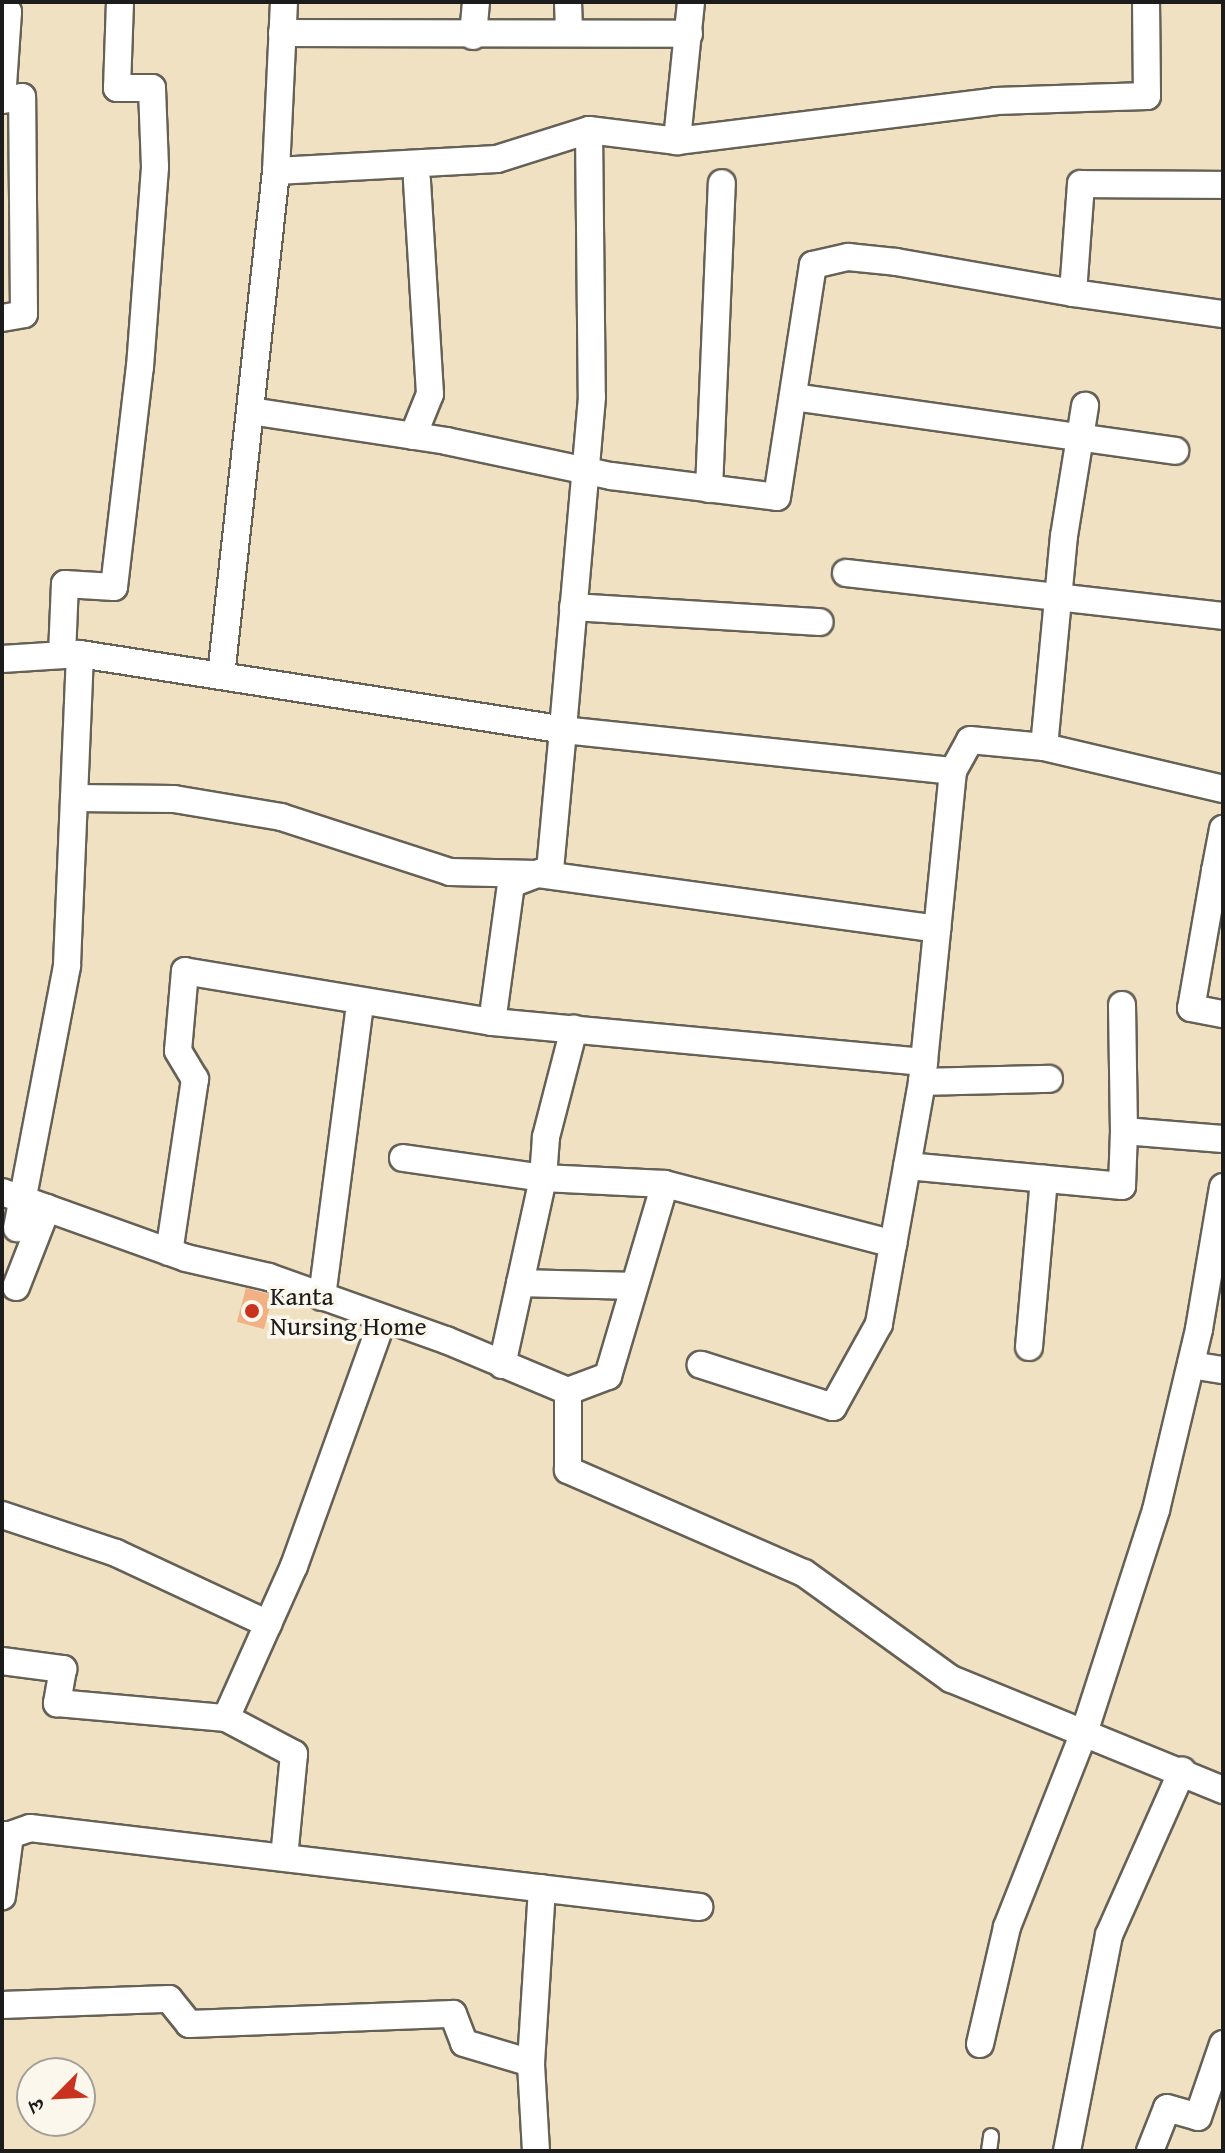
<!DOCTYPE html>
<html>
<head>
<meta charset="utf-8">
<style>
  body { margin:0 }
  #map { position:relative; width:1225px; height:2153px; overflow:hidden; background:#f0e1c2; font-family:"Gentium Book Plus","Noto Serif Devanagari",serif }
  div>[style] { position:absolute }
  .building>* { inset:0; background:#f1b184; transform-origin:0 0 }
  .roads { filter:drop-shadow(2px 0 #666156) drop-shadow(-2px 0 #666156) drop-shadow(0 2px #666156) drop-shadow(0 -2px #666156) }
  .lane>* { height:14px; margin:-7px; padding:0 7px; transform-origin:7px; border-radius:7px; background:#fff }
  .street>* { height:26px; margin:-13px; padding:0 13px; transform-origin:13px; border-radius:13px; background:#fff }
  .dots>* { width:22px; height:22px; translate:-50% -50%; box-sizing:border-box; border:4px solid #fbf7ec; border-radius:50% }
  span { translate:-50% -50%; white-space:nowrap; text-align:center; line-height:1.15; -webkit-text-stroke:7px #fbf7ec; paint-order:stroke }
  .poi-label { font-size:26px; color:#1c1c1c }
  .left { translate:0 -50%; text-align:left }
  .frame { position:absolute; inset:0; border:4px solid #1c1c1c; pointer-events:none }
  .north { position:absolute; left:16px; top:2057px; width:80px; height:80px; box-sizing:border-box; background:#fbf7ec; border:2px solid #a29f99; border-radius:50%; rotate:246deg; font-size:22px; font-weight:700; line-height:32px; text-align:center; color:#1c1c1c }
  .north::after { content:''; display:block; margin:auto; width:28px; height:36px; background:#c8321e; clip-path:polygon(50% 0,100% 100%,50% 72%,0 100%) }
</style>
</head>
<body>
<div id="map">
  <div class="building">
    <div style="left:246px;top:1288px;width:28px;height:35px;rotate:15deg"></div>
  </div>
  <div class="roads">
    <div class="lane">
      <div style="left:989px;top:2151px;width:15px;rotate:-82deg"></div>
    </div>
    <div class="street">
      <div style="left:284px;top:2px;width:169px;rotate:92.7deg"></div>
      <div style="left:276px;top:171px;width:221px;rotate:-3.1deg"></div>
      <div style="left:497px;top:159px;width:96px;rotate:-17.5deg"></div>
      <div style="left:589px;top:130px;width:267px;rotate:89.4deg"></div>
      <div style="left:592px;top:397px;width:334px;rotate:95deg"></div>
      <div style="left:563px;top:730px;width:392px;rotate:6deg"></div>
      <div style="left:953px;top:771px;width:313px;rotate:95.7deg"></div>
      <div style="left:922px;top:1082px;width:246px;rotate:100.1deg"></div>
      <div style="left:879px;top:1324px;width:95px;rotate:119deg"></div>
      <div style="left:833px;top:1407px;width:139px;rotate:-162.3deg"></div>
      <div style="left:568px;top:2px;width:31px;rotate:88deg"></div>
      <div style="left:691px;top:2px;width:140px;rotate:95.8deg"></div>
      <div style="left:677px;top:141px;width:321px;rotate:-7.1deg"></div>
      <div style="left:996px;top:101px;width:151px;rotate:-1.9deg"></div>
      <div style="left:1147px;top:96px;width:94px;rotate:-90.6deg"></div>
      <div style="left:2px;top:12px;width:6px"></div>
      <div style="left:8px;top:12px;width:87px;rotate:93.9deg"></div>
      <div style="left:282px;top:33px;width:407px;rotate:0.1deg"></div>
      <div style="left:473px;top:36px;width:34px;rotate:-85deg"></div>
      <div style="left:589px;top:130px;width:89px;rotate:7.1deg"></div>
      <div style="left:1223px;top:185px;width:142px;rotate:-179.6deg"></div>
      <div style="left:1081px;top:184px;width:109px;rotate:94.2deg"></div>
      <div style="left:1073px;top:293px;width:151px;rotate:8deg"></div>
      <div style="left:2px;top:318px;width:22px;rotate:-10deg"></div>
      <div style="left:24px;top:314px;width:217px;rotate:-90.5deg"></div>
      <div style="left:22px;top:97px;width:19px;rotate:171deg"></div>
      <div style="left:793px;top:397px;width:386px;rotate:8deg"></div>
      <div style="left:251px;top:411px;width:197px;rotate:8.7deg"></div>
      <div style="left:446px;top:441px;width:169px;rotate:12deg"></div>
      <div style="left:611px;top:476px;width:167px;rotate:7.2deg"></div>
      <div style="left:777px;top:497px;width:235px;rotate:-81.2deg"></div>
      <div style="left:813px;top:265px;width:36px;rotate:-13deg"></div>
      <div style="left:848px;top:257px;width:48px;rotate:5.9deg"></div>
      <div style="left:896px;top:262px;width:180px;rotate:9.9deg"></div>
      <div style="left:413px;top:436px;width:45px;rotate:-68deg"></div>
      <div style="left:430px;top:394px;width:215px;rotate:-93.5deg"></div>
      <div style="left:709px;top:489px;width:306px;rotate:-87.6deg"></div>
      <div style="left:846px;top:573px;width:379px;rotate:6.5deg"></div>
      <div style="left:573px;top:607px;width:247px;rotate:3.5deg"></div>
      <div style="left:80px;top:654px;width:489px;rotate:8.9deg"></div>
      <div style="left:563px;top:730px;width:140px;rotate:95.3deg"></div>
      <div style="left:550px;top:869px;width:42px;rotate:159deg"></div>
      <div style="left:511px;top:884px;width:139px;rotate:97.8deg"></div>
      <div style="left:492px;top:1022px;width:311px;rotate:-170.6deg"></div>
      <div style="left:185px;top:971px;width:80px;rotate:95deg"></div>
      <div style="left:178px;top:1051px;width:33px;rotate:59deg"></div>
      <div style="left:195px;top:1079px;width:175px;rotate:98.5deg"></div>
      <div style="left:62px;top:655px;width:71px;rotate:-87.6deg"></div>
      <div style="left:65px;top:584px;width:49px;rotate:3.5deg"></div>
      <div style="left:114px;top:587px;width:222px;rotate:-83.3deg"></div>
      <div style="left:140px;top:367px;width:201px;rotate:-85.7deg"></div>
      <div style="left:155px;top:167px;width:79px;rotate:-92.2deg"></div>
      <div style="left:152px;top:88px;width:35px;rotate:180deg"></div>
      <div style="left:117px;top:88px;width:86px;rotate:-88deg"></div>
      <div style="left:2px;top:659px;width:78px;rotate:-3.7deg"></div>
      <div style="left:80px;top:654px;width:312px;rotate:92.4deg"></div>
      <div style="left:67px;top:966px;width:267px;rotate:100.8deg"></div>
      <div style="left:221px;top:676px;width:508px;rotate:-83.78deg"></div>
      <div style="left:1044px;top:747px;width:212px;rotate:-84.6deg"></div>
      <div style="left:1064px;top:536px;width:132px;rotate:-80.8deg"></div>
      <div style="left:953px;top:771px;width:35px;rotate:-61deg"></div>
      <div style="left:970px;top:740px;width:74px;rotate:5.4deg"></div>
      <div style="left:1044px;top:747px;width:184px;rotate:13.2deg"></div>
      <div style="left:74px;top:798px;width:100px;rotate:0.6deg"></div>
      <div style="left:174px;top:799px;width:109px;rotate:9.5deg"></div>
      <div style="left:281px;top:817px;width:178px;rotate:18deg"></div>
      <div style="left:450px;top:872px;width:87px;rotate:1.3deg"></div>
      <div style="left:537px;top:874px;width:404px;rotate:7.8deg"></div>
      <div style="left:1215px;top:871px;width:43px;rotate:-79.2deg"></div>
      <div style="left:1223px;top:872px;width:8px;rotate:-173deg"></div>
      <div style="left:1215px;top:871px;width:139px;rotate:99.9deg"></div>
      <div style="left:1191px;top:1008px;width:33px;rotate:11deg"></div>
      <div style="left:1122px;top:1005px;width:126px;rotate:89.1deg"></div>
      <div style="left:492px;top:1022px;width:434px;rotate:5.3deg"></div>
      <div style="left:922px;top:1082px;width:127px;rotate:-1.4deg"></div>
      <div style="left:403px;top:1158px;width:141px;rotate:8.1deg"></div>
      <div style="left:543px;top:1178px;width:122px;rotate:2.8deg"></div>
      <div style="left:907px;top:1166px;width:216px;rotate:5.3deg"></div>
      <div style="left:1122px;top:1186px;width:55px;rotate:-87.9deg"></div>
      <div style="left:1124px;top:1131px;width:99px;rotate:4.6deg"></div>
      <div style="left:2px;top:1192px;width:195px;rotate:19.7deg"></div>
      <div style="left:186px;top:1258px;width:85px;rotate:12.9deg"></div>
      <div style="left:269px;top:1277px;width:188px;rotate:19.6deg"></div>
      <div style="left:446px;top:1340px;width:132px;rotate:22.7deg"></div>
      <div style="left:568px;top:1391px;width:79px;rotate:90deg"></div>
      <div style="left:568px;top:1470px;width:257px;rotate:23.6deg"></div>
      <div style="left:804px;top:1573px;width:181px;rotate:35.8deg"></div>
      <div style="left:951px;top:1679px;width:294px;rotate:22.2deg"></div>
      <div style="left:520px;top:1283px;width:114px;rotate:1.5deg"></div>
      <div style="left:16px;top:1287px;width:85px;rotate:-68.6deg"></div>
      <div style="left:322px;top:1297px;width:285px;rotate:-82.6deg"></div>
      <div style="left:1029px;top:1347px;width:169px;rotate:-84.9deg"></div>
      <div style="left:502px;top:1365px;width:191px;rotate:-77.6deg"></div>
      <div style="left:543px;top:1178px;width:41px;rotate:-85.8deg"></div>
      <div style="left:546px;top:1137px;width:112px;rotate:-75.5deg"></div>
      <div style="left:1191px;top:1365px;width:32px;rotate:9deg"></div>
      <div style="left:568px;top:1391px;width:43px;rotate:-20.6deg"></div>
      <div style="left:608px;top:1376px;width:200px;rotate:-73.5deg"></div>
      <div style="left:665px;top:1184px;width:236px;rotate:14.7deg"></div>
      <div style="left:2px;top:1515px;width:120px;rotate:18.4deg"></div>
      <div style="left:116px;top:1553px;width:168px;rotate:25deg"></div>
      <div style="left:2px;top:1661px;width:62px;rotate:7.5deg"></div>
      <div style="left:63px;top:1669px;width:35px;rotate:100deg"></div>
      <div style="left:57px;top:1703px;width:170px;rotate:5.1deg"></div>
      <div style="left:226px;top:1718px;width:167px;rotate:-65.9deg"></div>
      <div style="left:294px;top:1566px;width:263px;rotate:-70.2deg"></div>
      <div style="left:226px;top:1718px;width:77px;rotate:27.9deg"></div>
      <div style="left:294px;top:1754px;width:104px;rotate:95.5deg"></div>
      <div style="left:2px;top:1835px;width:8px"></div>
      <div style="left:10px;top:1835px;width:62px;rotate:97.5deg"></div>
      <div style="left:10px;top:1835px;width:21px;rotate:-19deg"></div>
      <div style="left:30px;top:1828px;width:674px;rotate:6.73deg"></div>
      <div style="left:2px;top:2005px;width:167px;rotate:-2.1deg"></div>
      <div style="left:169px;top:1999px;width:32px;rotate:51deg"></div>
      <div style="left:189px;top:2024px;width:264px;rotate:-2.2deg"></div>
      <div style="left:453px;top:2014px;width:31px;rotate:69deg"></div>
      <div style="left:464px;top:2043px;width:70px;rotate:16.6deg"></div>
      <div style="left:980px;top:2044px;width:120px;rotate:-77deg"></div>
      <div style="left:1007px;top:1927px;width:209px;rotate:-68.4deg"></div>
      <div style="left:1084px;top:1733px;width:234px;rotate:-72.1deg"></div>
      <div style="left:1156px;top:1510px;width:186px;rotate:-76.6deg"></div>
      <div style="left:1199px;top:1329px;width:144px;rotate:-80.4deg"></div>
      <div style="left:536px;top:2151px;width:88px;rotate:-93.3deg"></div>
      <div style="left:531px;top:2063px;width:175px;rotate:-86.4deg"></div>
      <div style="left:1067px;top:2151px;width:220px;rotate:-79deg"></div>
      <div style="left:1109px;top:1935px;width:180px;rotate:-66deg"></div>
      <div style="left:1150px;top:2151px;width:46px;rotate:-68.4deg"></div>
      <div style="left:1167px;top:2108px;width:32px;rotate:16deg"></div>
      <div style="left:1198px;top:2117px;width:77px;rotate:-71.1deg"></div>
    </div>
  </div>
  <div class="dots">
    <div style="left:252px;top:1311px;background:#c8321e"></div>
  </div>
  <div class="poi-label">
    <span class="left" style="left:270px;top:1311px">Kanta<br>Nursing Home</span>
  </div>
  <div class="frame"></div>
  <div class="north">उ</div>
</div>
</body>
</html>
